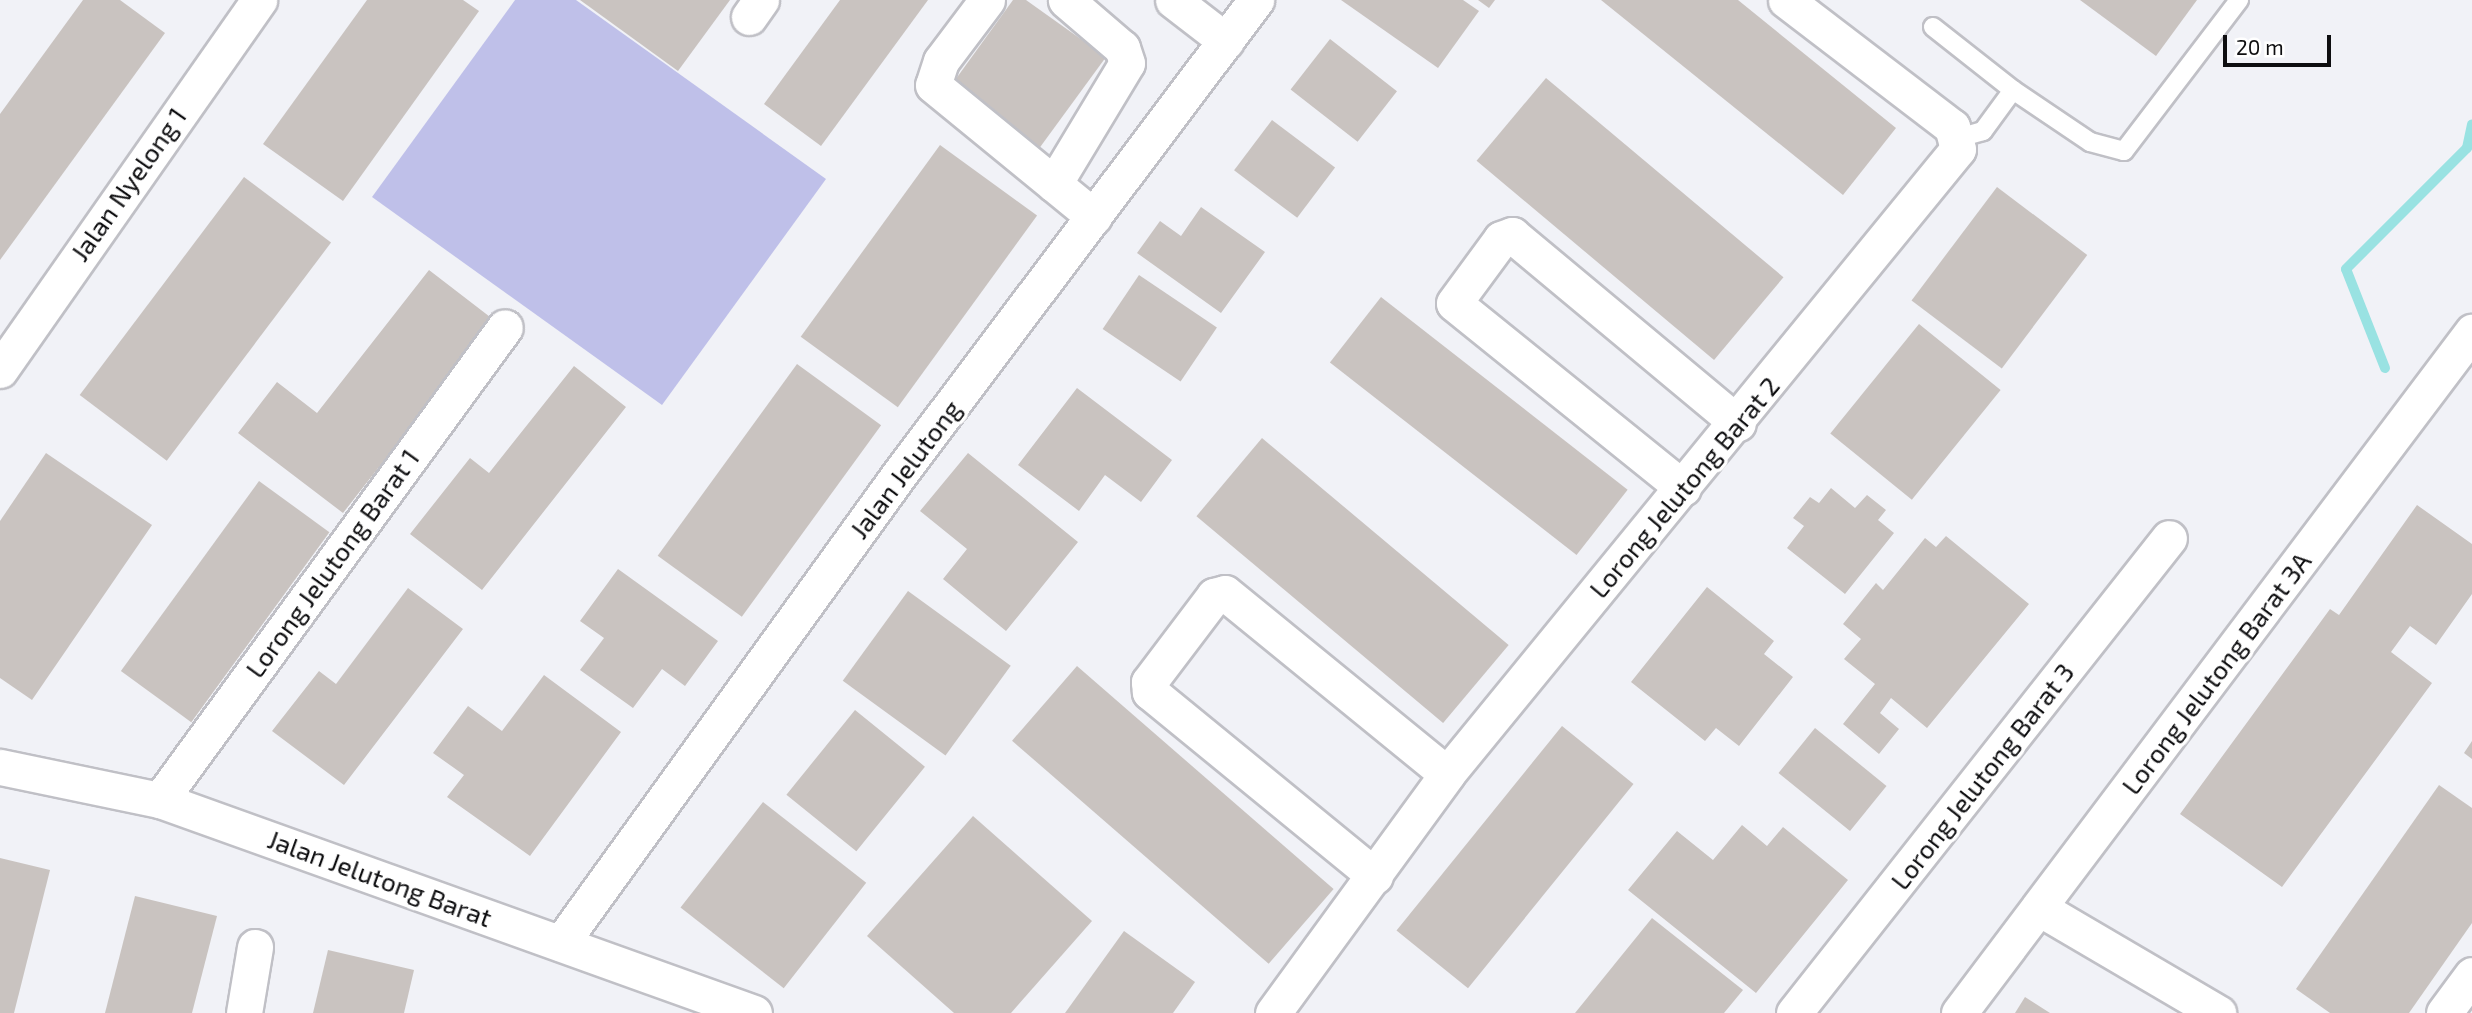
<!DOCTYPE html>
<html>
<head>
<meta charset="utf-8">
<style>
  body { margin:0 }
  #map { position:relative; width:2472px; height:1013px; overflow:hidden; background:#f1f2f7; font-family:"Exo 2",sans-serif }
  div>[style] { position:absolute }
  .green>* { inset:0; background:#bfc0e9 }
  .stream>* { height:10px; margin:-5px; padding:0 5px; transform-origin:5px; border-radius:5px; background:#99e2e2 }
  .building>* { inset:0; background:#c9c3c0; transform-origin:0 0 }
  .roads { filter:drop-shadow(2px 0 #c0c0c6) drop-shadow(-2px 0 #c0c0c6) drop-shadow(0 2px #c0c0c6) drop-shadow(0 -2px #c0c0c6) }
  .lane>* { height:18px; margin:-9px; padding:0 9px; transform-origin:9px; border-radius:9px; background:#fff }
  .street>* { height:35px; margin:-17.5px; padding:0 17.5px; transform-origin:17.5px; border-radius:17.5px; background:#fff }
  span { translate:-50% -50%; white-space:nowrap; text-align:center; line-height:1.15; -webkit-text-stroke:7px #fff; paint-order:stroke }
  .street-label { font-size:26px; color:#0e0e10 }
  .scale { position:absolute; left:2223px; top:35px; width:108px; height:32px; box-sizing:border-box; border:4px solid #0e0e10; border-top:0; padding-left:9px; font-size:21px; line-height:24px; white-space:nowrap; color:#0e0e10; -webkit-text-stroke:5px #fff; paint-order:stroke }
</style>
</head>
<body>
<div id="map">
  <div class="green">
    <div style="clip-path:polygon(515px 0,576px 0,826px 179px,662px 405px,372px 197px)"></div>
  </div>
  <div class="stream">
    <div style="left:2385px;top:368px;width:106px;rotate:-111.5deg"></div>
    <div style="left:2346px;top:269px;width:171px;rotate:-45deg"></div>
    <div style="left:2467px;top:148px;width:24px;rotate:-78deg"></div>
  </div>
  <div class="building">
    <div style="clip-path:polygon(83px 0,120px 0,165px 33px,0 260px,0 114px)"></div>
    <div style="clip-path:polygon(367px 0,463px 0,479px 11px,343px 201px,263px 144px)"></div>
    <div style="clip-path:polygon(580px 0,730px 0,678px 71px)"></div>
    <div style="clip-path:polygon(840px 0,928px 0,821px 146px,764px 104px)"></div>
    <div style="clip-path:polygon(1013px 0,1026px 0,1106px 57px,1038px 150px,950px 87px)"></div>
    <div style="clip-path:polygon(1341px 0,1463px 0,1479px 11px,1438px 68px)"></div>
    <div style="clip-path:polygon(1478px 0,1495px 0,1489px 8px)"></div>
    <div style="clip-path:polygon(1601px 0,1738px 0,1896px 128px,1843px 195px)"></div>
    <div style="clip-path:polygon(2080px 0,2197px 0,2156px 56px)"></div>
    <div style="left:1330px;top:39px;width:85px;height:64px;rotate:38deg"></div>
    <div style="left:1546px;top:78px;width:310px;height:108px;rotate:40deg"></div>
    <div style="left:1272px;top:120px;width:79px;height:63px;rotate:37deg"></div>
    <div style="left:940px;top:145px;width:120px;height:237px;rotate:36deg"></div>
    <div style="left:244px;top:177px;width:109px;height:273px;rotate:37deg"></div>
    <div style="left:1997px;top:187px;width:113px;height:142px;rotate:37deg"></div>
    <div style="clip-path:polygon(1201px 207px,1265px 252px,1221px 313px,1137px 253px,1160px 221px,1181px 236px)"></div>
    <div style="clip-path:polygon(429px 270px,494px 320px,343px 513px,238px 433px,277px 382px,317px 413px)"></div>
    <div style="left:1139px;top:275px;width:94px;height:65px;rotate:34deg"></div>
    <div style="left:1381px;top:297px;width:313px;height:83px;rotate:38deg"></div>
    <div style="left:1919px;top:324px;width:105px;height:141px;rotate:39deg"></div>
    <div style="left:797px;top:364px;width:104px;height:237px;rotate:36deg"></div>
    <div style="clip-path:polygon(574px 366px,626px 407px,482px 590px,410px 534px,470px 458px,489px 473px)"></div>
    <div style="clip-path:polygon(1077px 388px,1172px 460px,1141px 502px,1105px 475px,1079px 511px,1018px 465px)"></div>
    <div style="left:1262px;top:438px;width:322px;height:102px;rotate:40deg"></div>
    <div style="clip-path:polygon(46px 453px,152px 525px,32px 700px,0 678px,0 521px)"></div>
    <div style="clip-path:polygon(968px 453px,1078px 542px,1006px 631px,943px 579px,967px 549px,920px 511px)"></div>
    <div style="left:259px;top:481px;width:87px;height:235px;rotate:36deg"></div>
    <div style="clip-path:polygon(1831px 488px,1855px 508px,1867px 495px,1886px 510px,1878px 520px,1894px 533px,1845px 594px,1787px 548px,1804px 526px,1793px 518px,1810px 497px,1819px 503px)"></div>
    <div style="clip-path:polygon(2417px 505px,2472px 544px,2472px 594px,2436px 645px,2410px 626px,2391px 652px,2432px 683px,2282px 887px,2180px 814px,2330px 609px,2339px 615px)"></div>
    <div style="clip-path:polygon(1946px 536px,2029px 604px,1927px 728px,1891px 698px,1880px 713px,1899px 729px,1879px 754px,1843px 724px,1875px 684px,1844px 659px,1861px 639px,1843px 624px,1876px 583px,1883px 590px,1925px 538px,1936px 547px)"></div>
    <div style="clip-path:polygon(618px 569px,718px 641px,685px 686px,662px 669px,633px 708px,580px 670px,604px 638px,580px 621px)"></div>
    <div style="clip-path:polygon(1707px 587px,1774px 641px,1764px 654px,1793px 677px,1739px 746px,1716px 728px,1705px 741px,1631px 682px)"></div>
    <div style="clip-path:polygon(408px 588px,463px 629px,344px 785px,272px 731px,319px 671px,336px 684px)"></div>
    <div style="left:908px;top:591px;width:127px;height:111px;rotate:36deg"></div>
    <div style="left:1077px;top:666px;width:340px;height:99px;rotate:41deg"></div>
    <div style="clip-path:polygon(544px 675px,621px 732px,530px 856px,447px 797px,464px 775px,433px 753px,468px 706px,502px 731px)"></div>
    <div style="left:855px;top:710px;width:90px;height:109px;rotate:39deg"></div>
    <div style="left:1562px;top:726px;width:92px;height:263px;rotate:39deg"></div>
    <div style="left:1815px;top:728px;width:92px;height:58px;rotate:39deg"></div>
    <div style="clip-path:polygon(2472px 741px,2472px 759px,2464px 753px)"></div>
    <div style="clip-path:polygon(2439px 785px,2472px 808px,2472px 923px,2409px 1013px,2330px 1013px,2296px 989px)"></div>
    <div style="left:763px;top:802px;width:131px;height:134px;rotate:38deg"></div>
    <div style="clip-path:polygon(973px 816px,1092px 921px,1011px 1013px,954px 1013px,867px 936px)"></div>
    <div style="clip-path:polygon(1742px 825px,1767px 846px,1783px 827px,1848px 880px,1756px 993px,1628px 890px,1677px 831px,1713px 860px)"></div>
    <div style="clip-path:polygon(0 858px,50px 870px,14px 1013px,0 1013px)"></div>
    <div style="clip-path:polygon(135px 896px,217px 916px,192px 1013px,105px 1013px)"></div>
    <div style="clip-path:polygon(1652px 918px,1743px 990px,1724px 1013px,1575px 1013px)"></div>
    <div style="clip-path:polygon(1124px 931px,1195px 982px,1173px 1013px,1065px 1013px)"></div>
    <div style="clip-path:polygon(328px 950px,414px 970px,404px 1013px,313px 1013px)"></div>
    <div style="clip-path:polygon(2025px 997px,2050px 1013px,2015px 1013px)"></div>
  </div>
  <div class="roads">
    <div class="lane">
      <div style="left:1933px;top:27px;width:102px;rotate:38.2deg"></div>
      <div style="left:2013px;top:90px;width:51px;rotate:126.2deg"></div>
      <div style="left:1983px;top:131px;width:25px;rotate:164deg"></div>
      <div style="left:2013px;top:90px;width:93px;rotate:34deg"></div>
      <div style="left:2090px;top:142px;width:35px;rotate:15deg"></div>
      <div style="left:2124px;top:151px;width:190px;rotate:-52.7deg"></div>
    </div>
    <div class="street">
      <div style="left:987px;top:0;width:76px;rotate:127deg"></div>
      <div style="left:941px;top:61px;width:25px;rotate:108deg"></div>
      <div style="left:933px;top:85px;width:208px;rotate:39.3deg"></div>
      <div style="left:1173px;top:0;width:67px;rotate:37.7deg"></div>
      <div style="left:749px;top:17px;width:21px;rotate:-55deg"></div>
      <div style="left:1054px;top:184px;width:141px;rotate:-58.9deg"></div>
      <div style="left:1127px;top:63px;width:16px;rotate:-108deg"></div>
      <div style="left:1122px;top:48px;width:74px;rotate:-139.4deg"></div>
      <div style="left:0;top:370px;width:452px;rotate:-55deg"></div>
      <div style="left:1683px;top:488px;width:294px;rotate:-141.1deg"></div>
      <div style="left:1454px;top:303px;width:79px;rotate:-53.7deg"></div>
      <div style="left:1501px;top:239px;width:12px;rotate:-20deg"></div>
      <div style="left:1512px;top:235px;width:294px;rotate:39.8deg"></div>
      <div style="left:0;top:767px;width:163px;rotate:11.7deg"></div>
      <div style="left:160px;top:800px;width:631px;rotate:19.73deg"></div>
      <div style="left:160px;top:800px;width:585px;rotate:-53.89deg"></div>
      <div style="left:1375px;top:876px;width:291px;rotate:-140.7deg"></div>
      <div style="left:1150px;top:692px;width:10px;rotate:-96deg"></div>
      <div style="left:1149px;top:682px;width:108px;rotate:-52.9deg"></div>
      <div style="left:1214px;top:596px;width:11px;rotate:-15deg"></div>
      <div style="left:1225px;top:593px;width:286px;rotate:39.2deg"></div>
      <div style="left:2039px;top:908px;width:208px;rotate:30.4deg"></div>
      <div style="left:561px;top:943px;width:576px;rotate:-54.18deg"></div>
      <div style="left:898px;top:476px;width:596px;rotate:-53.05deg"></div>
      <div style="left:244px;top:1013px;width:67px;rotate:-80.5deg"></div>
      <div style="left:1273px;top:1013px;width:296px;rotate:-53.9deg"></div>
      <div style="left:1447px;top:774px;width:807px;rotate:-50.73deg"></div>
      <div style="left:1958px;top:149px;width:23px;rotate:-105deg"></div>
      <div style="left:1952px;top:127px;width:209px;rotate:-142.6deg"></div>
      <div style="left:1794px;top:1013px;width:605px;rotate:-51.71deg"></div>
      <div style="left:1959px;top:1013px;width:853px;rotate:-53.01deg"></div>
      <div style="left:2444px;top:1013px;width:47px;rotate:-53.6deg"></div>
    </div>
  </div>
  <div class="street-label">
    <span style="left:128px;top:184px;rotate:-55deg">Jalan Nyelong 1</span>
    <span style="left:905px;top:469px;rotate:-53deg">Jalan Jelutong</span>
    <span style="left:1684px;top:487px;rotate:-50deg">Lorong Jelutong Barat 2</span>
    <span style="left:332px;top:563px;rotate:-54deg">Lorong Jelutong Barat 1</span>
    <span style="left:2216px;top:673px;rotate:-53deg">Lorong Jelutong Barat 3A</span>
    <span style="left:1982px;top:776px;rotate:-52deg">Lorong Jelutong Barat 3</span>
    <span style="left:380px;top:878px;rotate:20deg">Jalan Jelutong Barat</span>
  </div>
  <div class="scale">20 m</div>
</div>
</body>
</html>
